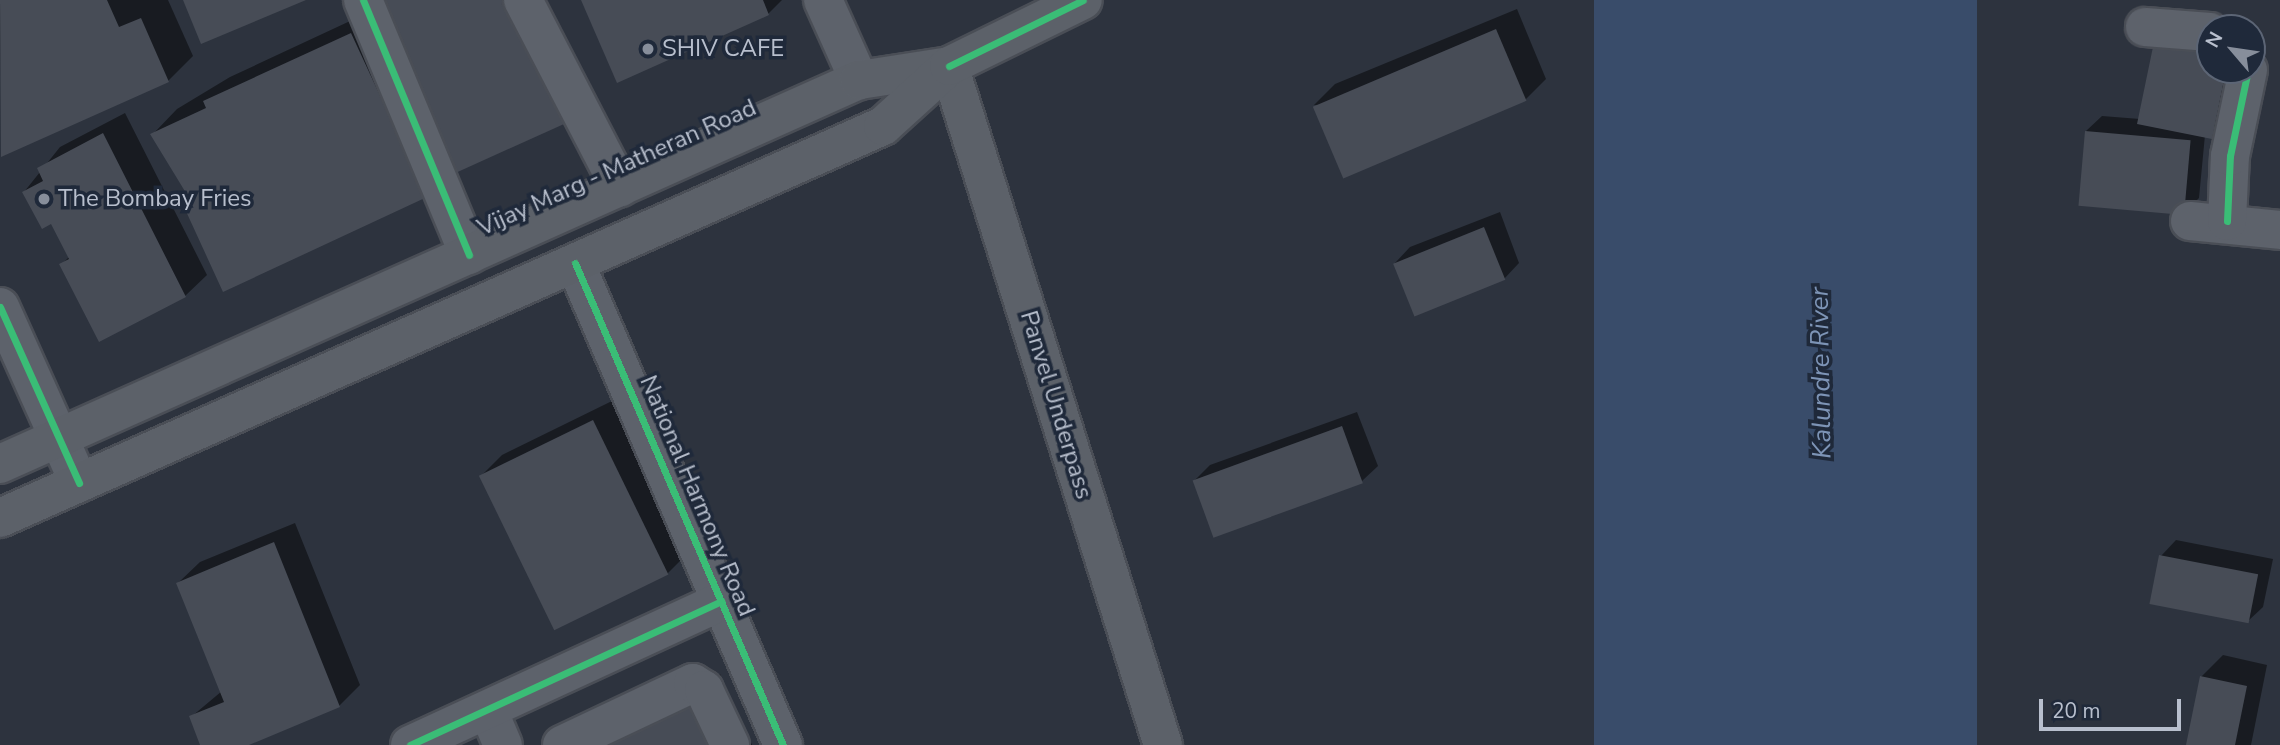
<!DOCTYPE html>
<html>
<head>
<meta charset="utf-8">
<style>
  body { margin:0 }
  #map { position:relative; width:2280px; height:745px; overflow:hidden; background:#2d333e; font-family:"Nunito Sans",sans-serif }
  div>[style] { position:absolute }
  .water>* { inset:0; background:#394c6a; transform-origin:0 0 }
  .shadow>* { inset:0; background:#0007 }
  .building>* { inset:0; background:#474c56; transform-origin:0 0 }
  .roads { filter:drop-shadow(2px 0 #4a4e56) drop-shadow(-2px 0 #4a4e56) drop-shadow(0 2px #4a4e56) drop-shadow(0 -2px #4a4e56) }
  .street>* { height:38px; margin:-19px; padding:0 19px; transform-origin:19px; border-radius:19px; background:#5d626b }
  .secondary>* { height:38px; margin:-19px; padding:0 19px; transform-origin:19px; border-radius:19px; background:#5c6169 }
  .cycleway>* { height:7px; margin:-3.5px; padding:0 3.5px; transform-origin:3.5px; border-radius:3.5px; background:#3abd76 }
  .dots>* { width:19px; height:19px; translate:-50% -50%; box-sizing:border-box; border:4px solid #1f293a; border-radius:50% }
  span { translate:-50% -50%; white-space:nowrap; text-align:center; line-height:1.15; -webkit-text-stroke:7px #1f293a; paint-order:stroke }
  .poi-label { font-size:24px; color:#b8bfcd }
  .left { translate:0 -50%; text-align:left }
  .street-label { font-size:24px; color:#b8bfcd }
  .water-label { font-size:26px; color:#7d94b6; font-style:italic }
  .north { position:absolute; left:2196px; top:14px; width:70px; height:70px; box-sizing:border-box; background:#1f293a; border:2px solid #5c6575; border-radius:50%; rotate:299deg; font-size:19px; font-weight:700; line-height:28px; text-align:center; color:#b8bfcd }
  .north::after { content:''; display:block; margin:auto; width:24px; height:32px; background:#878e9b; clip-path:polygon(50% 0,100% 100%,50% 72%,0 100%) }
  .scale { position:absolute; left:2039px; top:699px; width:142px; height:32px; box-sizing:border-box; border:4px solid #b8bfcd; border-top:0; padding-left:9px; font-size:21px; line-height:24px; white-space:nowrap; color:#b8bfcd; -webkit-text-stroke:5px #1f293a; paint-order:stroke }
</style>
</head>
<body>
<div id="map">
  <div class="water">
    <div style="left:1594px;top:0;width:383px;height:747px"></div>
  </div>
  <div class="shadow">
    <div style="clip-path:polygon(0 0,168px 0,193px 56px,168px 81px,2px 155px)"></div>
    <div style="clip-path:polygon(582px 0,782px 0,768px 14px)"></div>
    <div style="clip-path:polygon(378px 8px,584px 101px,563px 122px,181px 197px,187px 191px,153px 134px,177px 109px,230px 77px)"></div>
    <div style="clip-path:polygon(1517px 9px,1546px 79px,1525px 100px,1314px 105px,1335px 84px)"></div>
    <div style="clip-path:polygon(2210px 34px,2210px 70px,2237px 70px,2227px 121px,2205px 135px,2199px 198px,2183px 214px,2086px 131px,2102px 116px,2140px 119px)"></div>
    <div style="clip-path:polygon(125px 113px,207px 275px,185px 296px,100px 340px,62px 264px,69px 257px,52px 222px,24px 192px,60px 147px)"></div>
    <div style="clip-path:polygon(1500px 212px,1519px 263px,1504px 279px,1395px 263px,1410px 247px)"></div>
    <div style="clip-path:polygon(614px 400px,688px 553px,667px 574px,481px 476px,502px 455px)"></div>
    <div style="clip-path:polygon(1357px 412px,1378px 466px,1362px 481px,1194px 481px,1210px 465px)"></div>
    <div style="clip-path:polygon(295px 523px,360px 685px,339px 706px,244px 745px,202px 745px,191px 717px,222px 691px,178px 583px,200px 562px)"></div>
    <div style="clip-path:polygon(2176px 540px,2273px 559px,2263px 607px,2247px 622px,2161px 556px)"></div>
    <div style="clip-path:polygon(2223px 655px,2267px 665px,2251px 745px,2187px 745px,2201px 677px)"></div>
    <div style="clip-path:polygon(720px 674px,752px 745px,588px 745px)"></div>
  </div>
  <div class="building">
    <div style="clip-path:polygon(0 0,107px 0,119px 27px,141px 18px,169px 82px,1px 157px)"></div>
    <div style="clip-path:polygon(183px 0,306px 0,201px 44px)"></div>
    <div style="clip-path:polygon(372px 0,508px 0,564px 124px,451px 175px)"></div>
    <div style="clip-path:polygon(581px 0,763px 0,769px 15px,617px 83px)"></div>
    <div style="left:1496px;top:29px;width:78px;height:199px;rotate:67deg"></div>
    <div style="clip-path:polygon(351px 33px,427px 197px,223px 292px,179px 196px,186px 193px,150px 134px,206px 108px,203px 101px)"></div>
    <div style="clip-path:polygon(2154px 42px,2210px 52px,2210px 70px,2226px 70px,2212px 139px,2137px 124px)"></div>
    <div style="left:2085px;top:131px;width:106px;height:75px;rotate:5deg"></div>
    <div style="clip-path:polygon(103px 133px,186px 297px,99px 342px,59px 264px,69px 259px,51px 224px,42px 229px,22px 192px,43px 181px,37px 168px)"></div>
    <div style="left:1484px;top:227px;width:57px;height:98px;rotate:68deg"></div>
    <div style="left:593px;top:420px;width:172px;height:127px;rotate:64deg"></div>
    <div style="left:1342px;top:426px;width:61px;height:159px;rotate:70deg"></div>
    <div style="clip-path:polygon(274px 542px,340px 707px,249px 745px,200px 745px,189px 716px,224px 702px,176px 583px)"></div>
    <div style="left:2159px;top:555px;width:101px;height:50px;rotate:11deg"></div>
    <div style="clip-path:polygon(2200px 676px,2247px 686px,2235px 745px,2186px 745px)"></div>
    <div style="clip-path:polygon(698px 694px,722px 745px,603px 745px)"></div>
  </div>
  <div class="roads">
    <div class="street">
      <div style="left:363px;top:0;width:276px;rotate:67.4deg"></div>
      <div style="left:523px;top:0;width:211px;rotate:62.6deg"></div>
      <div style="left:823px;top:0;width:88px;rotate:65.8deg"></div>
      <div style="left:2145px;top:27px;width:65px;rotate:4.4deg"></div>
      <div style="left:2190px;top:221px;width:90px;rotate:5.7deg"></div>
      <div style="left:2227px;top:221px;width:65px;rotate:-87.4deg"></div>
      <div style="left:2230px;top:156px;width:88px;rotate:-78.2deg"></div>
      <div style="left:575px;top:263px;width:525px;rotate:66.66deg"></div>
      <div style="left:0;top:307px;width:193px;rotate:65.8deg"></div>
      <div style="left:488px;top:710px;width:38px;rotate:67deg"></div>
      <div style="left:410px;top:745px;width:343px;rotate:-24.8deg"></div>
      <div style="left:562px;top:745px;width:145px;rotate:-25.3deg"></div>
      <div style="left:693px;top:683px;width:13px;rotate:32deg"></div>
      <div style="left:704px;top:690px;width:61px;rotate:64.7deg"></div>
    </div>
    <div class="secondary">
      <div style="left:949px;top:66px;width:712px;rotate:72.51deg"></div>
      <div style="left:0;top:464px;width:941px;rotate:-24.09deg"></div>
      <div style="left:859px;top:80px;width:91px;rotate:-8.8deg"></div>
      <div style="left:0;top:518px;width:966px;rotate:-23.94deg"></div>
      <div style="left:883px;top:126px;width:89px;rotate:-42.3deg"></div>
      <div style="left:949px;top:66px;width:149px;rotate:-26.2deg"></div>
    </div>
  </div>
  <div class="cycleway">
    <div style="left:363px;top:0;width:276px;rotate:67.4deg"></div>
    <div style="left:949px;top:66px;width:149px;rotate:-26.2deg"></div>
    <div style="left:2227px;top:221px;width:65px;rotate:-87.4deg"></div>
    <div style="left:2230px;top:156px;width:88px;rotate:-78.2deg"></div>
    <div style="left:575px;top:263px;width:525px;rotate:66.66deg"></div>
    <div style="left:0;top:307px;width:193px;rotate:65.8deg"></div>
    <div style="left:410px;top:745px;width:343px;rotate:-24.8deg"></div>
  </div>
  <div class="dots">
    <div style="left:648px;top:49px;background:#878e9b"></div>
    <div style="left:44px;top:199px;background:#878e9b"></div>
  </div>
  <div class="poi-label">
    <span class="left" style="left:662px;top:49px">SHIV CAFE</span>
    <span class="left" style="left:58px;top:199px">The Bombay Fries</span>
  </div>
  <div class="street-label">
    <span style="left:617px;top:168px;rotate:-24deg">Vijay Marg - Matheran Road</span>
    <span style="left:1056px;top:405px;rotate:73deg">Panvel Underpass</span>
    <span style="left:697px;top:496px;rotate:67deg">National Harmony Road</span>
  </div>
  <div class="water-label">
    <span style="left:1821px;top:373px;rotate:-91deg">Kalundre River</span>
  </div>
  <div class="north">N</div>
  <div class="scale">20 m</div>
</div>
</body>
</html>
